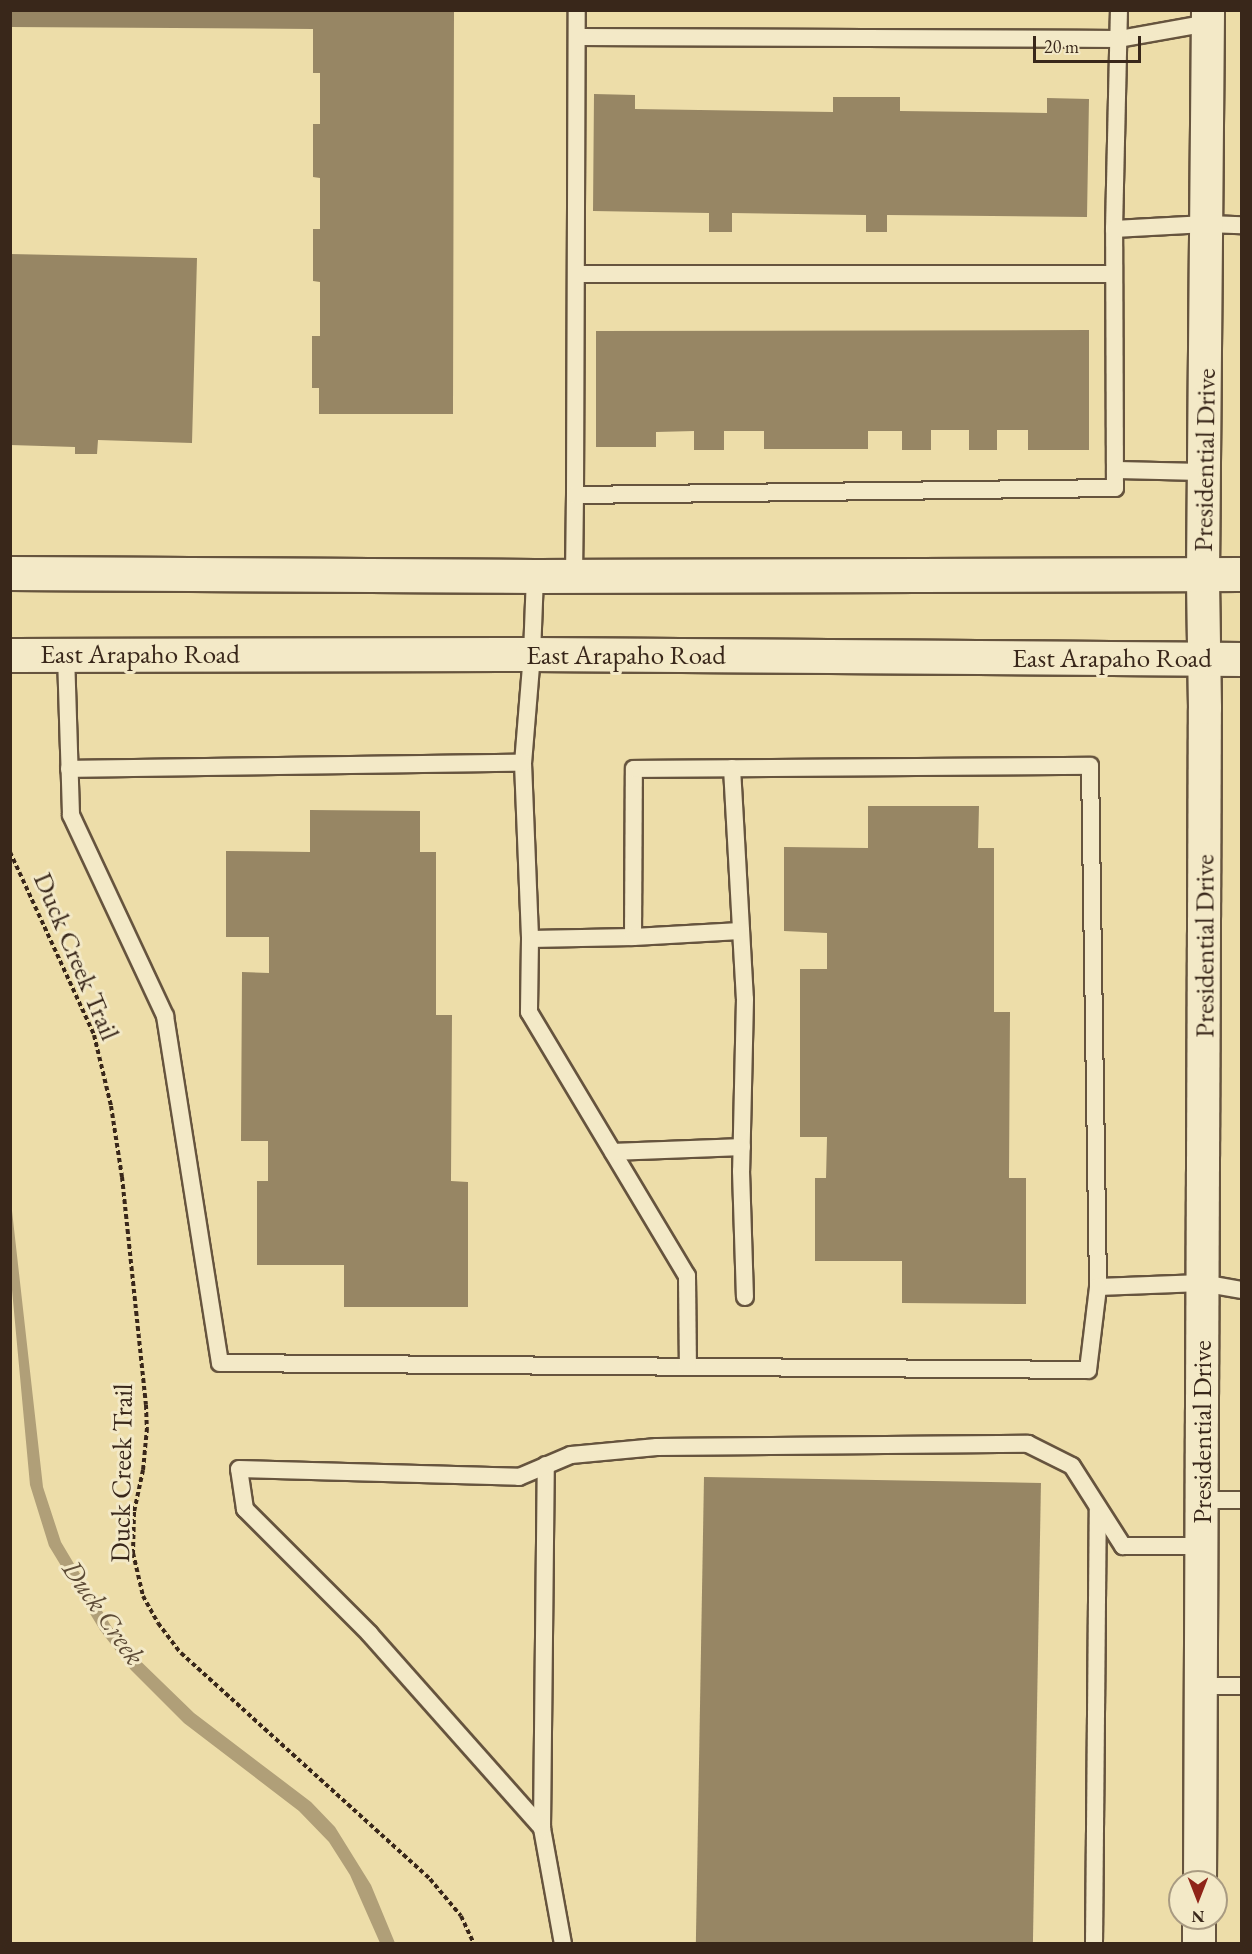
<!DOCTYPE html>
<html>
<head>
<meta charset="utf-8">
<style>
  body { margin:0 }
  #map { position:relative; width:1252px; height:1954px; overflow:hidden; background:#eddda9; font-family:"EB Garamond",serif }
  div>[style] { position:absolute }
  .water>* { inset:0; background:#b09f78 }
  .building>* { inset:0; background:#978664; transform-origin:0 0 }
  .path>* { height:4px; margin-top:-2px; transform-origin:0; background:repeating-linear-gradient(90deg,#39271a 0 4.5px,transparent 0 7.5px) }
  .roads { filter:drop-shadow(2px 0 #66543e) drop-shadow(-2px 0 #66543e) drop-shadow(0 2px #66543e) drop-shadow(0 -2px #66543e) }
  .lane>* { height:16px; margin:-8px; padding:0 8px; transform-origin:8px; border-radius:8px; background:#f3e9c7 }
  .street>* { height:32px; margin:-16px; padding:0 16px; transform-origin:16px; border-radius:16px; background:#f3e9c7 }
  .secondary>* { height:33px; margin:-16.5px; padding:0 16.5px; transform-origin:16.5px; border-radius:16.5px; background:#f3e9c7 }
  span { translate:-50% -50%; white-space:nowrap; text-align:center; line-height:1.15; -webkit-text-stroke:6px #f3e9c7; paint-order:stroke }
  .street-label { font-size:27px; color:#39271a }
  .water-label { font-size:28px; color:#5d4b36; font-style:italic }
  .frame { position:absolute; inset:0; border:12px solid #39271a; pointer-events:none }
  .north { position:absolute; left:1168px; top:1870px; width:60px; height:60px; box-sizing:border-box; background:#f3e9c7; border:2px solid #a99b82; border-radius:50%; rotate:180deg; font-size:16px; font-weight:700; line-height:24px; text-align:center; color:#39271a }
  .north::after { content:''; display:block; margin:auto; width:21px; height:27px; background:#8f2418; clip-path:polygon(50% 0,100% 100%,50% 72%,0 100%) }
  .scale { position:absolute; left:1033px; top:36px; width:108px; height:27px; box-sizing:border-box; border:3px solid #39271a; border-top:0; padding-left:8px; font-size:18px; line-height:21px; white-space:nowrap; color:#39271a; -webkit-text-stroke:4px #f3e9c7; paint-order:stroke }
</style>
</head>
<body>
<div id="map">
  <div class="water">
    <div style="clip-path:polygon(10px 1193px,43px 1487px,61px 1542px,111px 1626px,129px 1650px,194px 1713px,311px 1802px,335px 1827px,371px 1885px,395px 1943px,380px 1943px,350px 1875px,329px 1842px,299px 1811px,184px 1723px,131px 1670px,100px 1630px,49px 1546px,30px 1485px,11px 1279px)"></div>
  </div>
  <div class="building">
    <div style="clip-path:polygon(10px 10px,454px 10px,453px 414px,319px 414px,319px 388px,312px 388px,312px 336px,320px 336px,320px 282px,313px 281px,313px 229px,320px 229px,320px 178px,313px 177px,313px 124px,320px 124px,320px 73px,313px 73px,313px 29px,10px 27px)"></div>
    <div style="clip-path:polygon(594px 94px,635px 95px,635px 109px,833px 112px,833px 97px,900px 97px,900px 111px,1047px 113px,1047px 98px,1089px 99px,1087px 217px,887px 215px,887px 232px,866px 232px,866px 215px,732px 213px,732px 232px,709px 232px,709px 213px,593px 211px)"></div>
    <div style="clip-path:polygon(10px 254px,197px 258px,192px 443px,98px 440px,97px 454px,75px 454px,75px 447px,10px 445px)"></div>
    <div style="clip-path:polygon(1089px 330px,1089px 450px,1028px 450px,1028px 430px,997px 430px,997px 450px,969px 450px,969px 430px,931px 430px,931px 450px,902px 450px,902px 431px,868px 431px,868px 449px,764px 449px,764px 431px,724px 431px,724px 450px,694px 450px,694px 431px,656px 432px,656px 447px,596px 447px,596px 331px)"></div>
    <div style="clip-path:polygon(868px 806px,979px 806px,978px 848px,994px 848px,994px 1012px,1010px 1012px,1009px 1178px,1026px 1178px,1026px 1304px,902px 1303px,902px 1261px,815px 1261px,815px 1178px,826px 1178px,827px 1137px,800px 1137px,800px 969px,827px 969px,827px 933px,784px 931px,784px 847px,868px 848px)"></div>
    <div style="clip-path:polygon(310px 810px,420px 811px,420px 852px,436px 852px,436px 1015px,452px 1015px,451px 1181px,468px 1182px,468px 1307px,344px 1307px,344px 1265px,257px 1265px,257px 1181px,268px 1181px,268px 1141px,241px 1141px,242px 972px,269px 973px,269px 937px,226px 937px,226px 851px,310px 852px)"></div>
    <div style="left:704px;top:1477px;width:337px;height:467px;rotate:1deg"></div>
  </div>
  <div class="path">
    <div style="left:10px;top:852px;width:201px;rotate:65.3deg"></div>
    <div style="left:94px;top:1035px;width:73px;rotate:76.5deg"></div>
    <div style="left:111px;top:1106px;width:72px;rotate:81.2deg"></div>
    <div style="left:122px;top:1177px;width:229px;rotate:84deg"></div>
    <div style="left:146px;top:1405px;width:23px;rotate:88deg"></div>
    <div style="left:147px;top:1428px;width:42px;rotate:95.4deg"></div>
    <div style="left:143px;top:1470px;width:43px;rotate:102.1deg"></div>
    <div style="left:134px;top:1512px;width:41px;rotate:91.4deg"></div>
    <div style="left:133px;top:1553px;width:44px;rotate:76.9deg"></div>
    <div style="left:143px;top:1596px;width:31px;rotate:61deg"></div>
    <div style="left:158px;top:1623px;width:38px;rotate:53deg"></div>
    <div style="left:181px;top:1653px;width:336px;rotate:42.2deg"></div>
    <div style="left:430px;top:1879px;width:48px;rotate:50deg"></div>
    <div style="left:461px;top:1916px;width:31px;rotate:65deg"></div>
  </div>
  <div class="roads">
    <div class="lane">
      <div style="left:578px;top:37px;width:541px;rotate:0.21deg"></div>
      <div style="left:1119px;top:39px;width:90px;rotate:-10.2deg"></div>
      <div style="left:1114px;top:229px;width:219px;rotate:-88.7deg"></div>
      <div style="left:577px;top:274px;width:537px"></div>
      <div style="left:1115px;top:470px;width:89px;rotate:1.3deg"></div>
      <div style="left:575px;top:495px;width:485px;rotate:-89.8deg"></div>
      <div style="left:535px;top:576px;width:78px;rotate:92.2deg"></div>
      <div style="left:532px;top:654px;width:109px;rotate:94.7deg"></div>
      <div style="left:523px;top:763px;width:176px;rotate:87.7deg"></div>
      <div style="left:530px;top:939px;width:103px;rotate:-1.1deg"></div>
      <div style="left:633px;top:937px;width:168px;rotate:-89.7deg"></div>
      <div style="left:634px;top:769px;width:456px;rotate:-0.4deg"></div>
      <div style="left:1090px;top:766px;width:521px;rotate:89.12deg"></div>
      <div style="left:1098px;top:1287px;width:104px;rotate:-2.2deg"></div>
      <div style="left:1202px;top:1283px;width:41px;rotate:9.9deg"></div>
      <div style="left:574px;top:576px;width:81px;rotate:-89.3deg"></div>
      <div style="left:575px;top:495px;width:540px;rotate:-0.74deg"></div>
      <div style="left:1115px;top:488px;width:259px;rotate:-90.2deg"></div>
      <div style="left:1114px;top:229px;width:92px;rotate:-3.1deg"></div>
      <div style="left:1206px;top:224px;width:36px;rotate:2deg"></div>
      <div style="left:66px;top:655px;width:160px;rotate:88.2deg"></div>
      <div style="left:71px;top:815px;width:222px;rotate:64.9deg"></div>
      <div style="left:165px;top:1016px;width:351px;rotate:81deg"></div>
      <div style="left:220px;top:1363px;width:868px;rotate:0.46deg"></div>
      <div style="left:1088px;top:1370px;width:84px;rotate:-83.1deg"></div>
      <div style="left:732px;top:768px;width:231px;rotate:86.8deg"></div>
      <div style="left:745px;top:999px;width:172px;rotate:91.3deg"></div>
      <div style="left:741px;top:1171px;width:126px;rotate:88.2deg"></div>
      <div style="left:69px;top:769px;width:454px;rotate:-0.8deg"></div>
      <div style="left:633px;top:937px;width:108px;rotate:-3.2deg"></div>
      <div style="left:530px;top:939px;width:73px;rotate:90.8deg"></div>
      <div style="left:529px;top:1012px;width:308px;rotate:59.1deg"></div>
      <div style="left:687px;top:1276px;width:91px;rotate:89.4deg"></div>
      <div style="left:613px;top:1152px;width:129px;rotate:-2.2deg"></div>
      <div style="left:1202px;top:1500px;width:40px"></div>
      <div style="left:1200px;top:1686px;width:42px"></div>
      <div style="left:542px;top:1828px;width:363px;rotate:-89.4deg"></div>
      <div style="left:563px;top:1944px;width:118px;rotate:-100.3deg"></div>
      <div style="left:542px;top:1828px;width:259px;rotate:-131.6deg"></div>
      <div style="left:370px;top:1634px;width:177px;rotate:-135deg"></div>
      <div style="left:245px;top:1509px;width:40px;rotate:-98.5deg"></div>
      <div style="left:239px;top:1469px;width:280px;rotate:1.6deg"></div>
      <div style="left:519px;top:1477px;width:56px;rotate:-22.9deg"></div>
      <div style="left:571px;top:1455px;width:86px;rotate:-5.3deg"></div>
      <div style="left:657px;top:1447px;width:371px;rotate:-0.5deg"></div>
      <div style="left:1028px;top:1444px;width:49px;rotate:26.6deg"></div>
      <div style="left:1072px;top:1466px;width:95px;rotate:57.5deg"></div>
      <div style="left:1123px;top:1546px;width:78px"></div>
      <div style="left:1094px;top:1944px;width:434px;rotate:-89.5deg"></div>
    </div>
    <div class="street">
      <div style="left:1200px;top:1882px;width:1174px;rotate:-89.76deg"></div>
      <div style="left:1205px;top:708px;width:134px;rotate:-90.9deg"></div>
      <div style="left:1203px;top:574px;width:564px;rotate:-89.49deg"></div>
      <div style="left:1199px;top:1944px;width:26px;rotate:-90deg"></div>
    </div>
    <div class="secondary">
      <div style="left:10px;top:573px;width:525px;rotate:0.33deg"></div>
      <div style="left:535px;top:576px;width:707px;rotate:-0.16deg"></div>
      <div style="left:10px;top:655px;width:522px;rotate:-0.11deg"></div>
      <div style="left:532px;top:654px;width:710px;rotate:0.4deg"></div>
    </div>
  </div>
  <div class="street-label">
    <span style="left:1204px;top:460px;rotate:-89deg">Presidential Drive</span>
    <span style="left:140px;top:654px">East Arapaho Road</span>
    <span style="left:626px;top:655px">East Arapaho Road</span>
    <span style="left:1112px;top:658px">East Arapaho Road</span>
    <span style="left:1204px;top:946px;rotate:-90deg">Presidential Drive</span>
    <span style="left:77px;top:956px;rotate:67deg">Duck Creek Trail</span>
    <span style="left:1202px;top:1432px;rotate:-90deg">Presidential Drive</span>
    <span style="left:121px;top:1473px;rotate:-89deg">Duck Creek Trail</span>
  </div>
  <div class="water-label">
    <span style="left:104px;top:1612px;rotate:55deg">Duck Creek</span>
  </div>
  <div class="frame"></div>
  <div class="north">N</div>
  <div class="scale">20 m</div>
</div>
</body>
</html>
